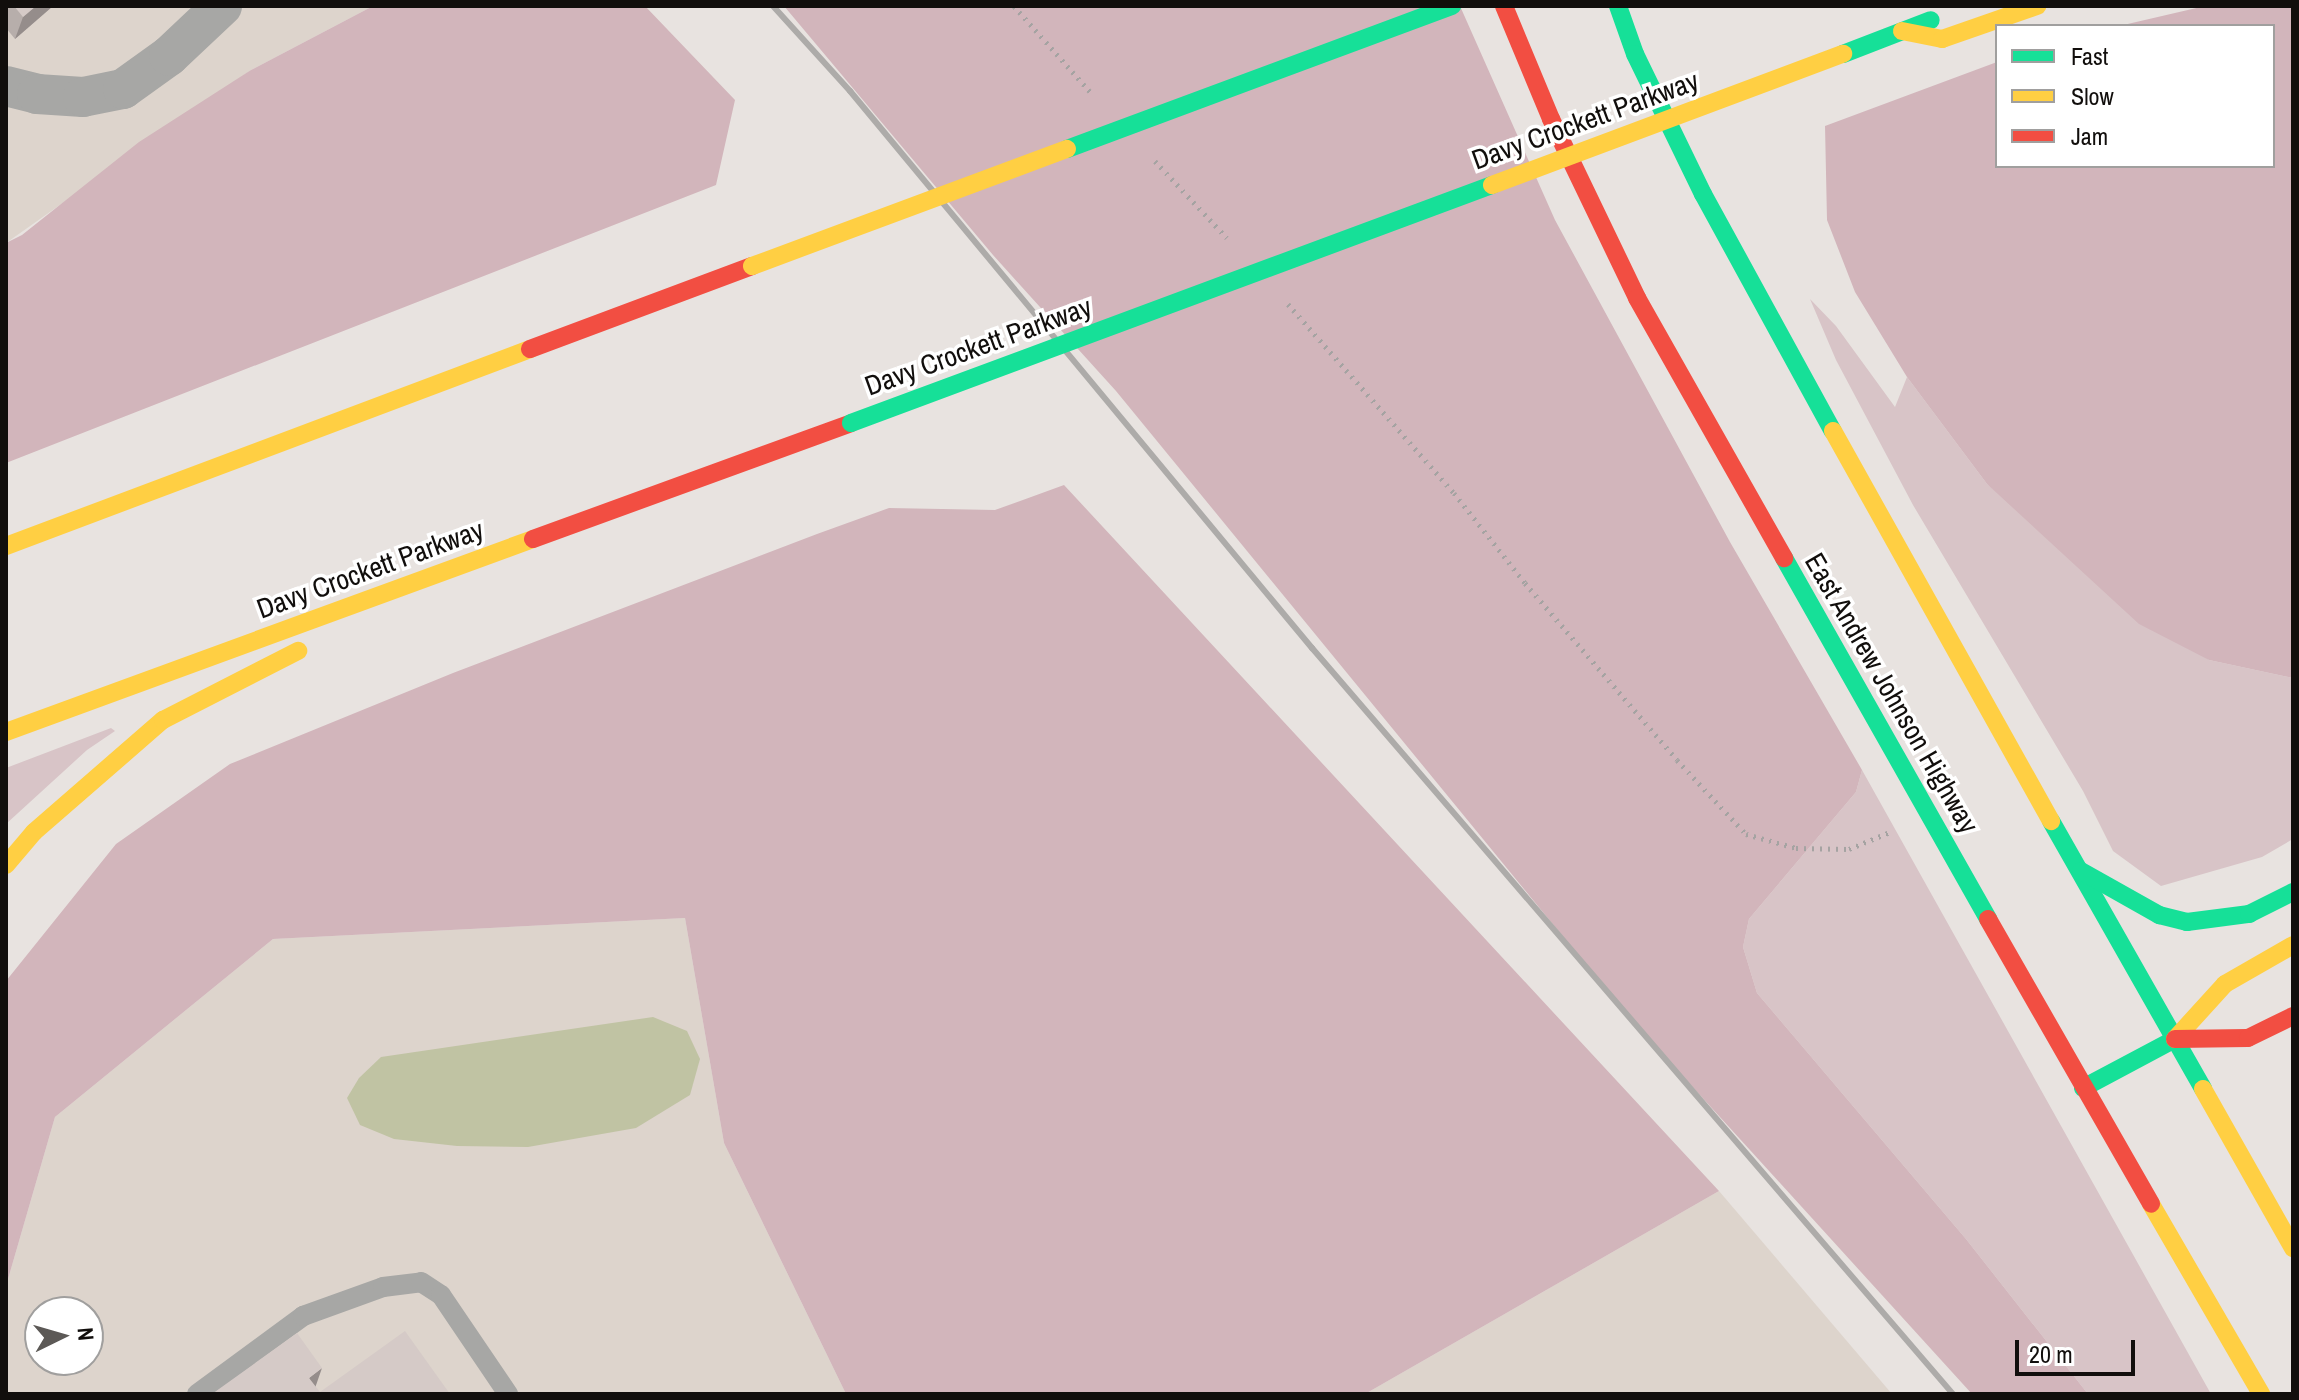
<!DOCTYPE html>
<html>
<head>
<meta charset="utf-8">
<style>
  body { margin:0 }
  #map { position:relative; width:2299px; height:1400px; overflow:hidden; background:#e8e3e0; font-family:"Archivo Narrow",sans-serif }
  div>[style] { position:absolute }
  .built>* { inset:0; background:#ddd4cc }
  .green>* { inset:0; background:#d8c4c7 }
  .forest>* { inset:0; background:#d2b5bb }
  .water>* { inset:0; background:#c0c3a3 }
  .path>* { height:5px; margin-top:-2.5px; transform-origin:0; background:repeating-linear-gradient(90deg,#a5a3a2 0 2px,transparent 0 8px) }
  .lane>* { height:20px; margin:-10px; padding:0 10px; transform-origin:10px; border-radius:10px; background:#a7a7a5 }
  .street>* { height:40px; margin:-20px; padding:0 20px; transform-origin:20px; border-radius:20px; background:#a7a7a5 }
  .fast>* { height:18px; margin:-9px; padding:0 9px; transform-origin:9px; border-radius:9px; background:#16e098 }
  .slow>* { height:18px; margin:-9px; padding:0 9px; transform-origin:9px; border-radius:9px; background:#ffcf43 }
  .jam>* { height:18px; margin:-9px; padding:0 9px; transform-origin:9px; border-radius:9px; background:#f24e42 }
  .rail>* { height:6px; margin:-3px; padding:0 3px; transform-origin:3px; border-radius:3px; background:#adaba9 }
  .fast-bridge>* { height:18px; margin:-9px; padding:0 9px; transform-origin:9px; border-radius:9px; background:#16e098 }
  .slow-bridge>* { height:18px; margin:-9px; padding:0 9px; transform-origin:9px; border-radius:9px; background:#ffcf43 }
  .wall>* { inset:0; background:#b7aeab }
  .shaded-wall>* { inset:0; background:#958d8b }
  .building>* { inset:0; background:#d5cac7 }
  span { translate:-50% -50%; white-space:nowrap; text-align:center; line-height:1.15; -webkit-text-stroke:7px #fff; paint-order:stroke }
  .street-label { font-size:28px; color:#110e0c }
  .frame { position:absolute; inset:0; border:8px solid #110e0c; pointer-events:none }
  .legend { position:absolute; left:1995px; top:24px; width:280px; height:144px; box-sizing:border-box; background:#fff; border:2px solid #a09f9e; margin:0; padding:10px 14px; list-style:none; font-size:24px; color:#110e0c }
  .legend li { display:flex; align-items:center; gap:16px; height:40px }
  .legend b { width:40px; border:2px solid #a09f9e }
  .north { position:absolute; left:24px; top:1296px; width:80px; height:80px; box-sizing:border-box; background:#fff; border:2px solid #a09f9e; border-radius:50%; rotate:85deg; font-size:22px; font-weight:700; line-height:32px; text-align:center; color:#110e0c }
  .north::after { content:''; display:block; margin:auto; width:28px; height:36px; background:#5c5956; clip-path:polygon(50% 0,100% 100%,50% 72%,0 100%) }
  .scale { position:absolute; left:2015px; top:1340px; width:120px; height:36px; box-sizing:border-box; border:4px solid #110e0c; border-top:0; padding-left:10px; font-size:24px; line-height:28px; white-space:nowrap; color:#110e0c; -webkit-text-stroke:6px #fff; paint-order:stroke }
</style>
</head>
<body>
<div id="map">
  <div class="built">
    <div style="clip-path:polygon(6px 6px,373px 6px,251px 70px,6px 243px)"></div>
    <div style="clip-path:polygon(evenodd,685px 918px,724px 1143px,846px 1394px,6px 1394px,6px 1286px,55px 1117px,273px 939px,685px 918px,40px 1312px,88px 1312px,88px 1360px,40px 1360px,40px 1312px)"></div>
    <div style="clip-path:polygon(1719px 1191px,1892px 1394px,1365px 1394px)"></div>
  </div>
  <div class="green">
    <div style="clip-path:polygon(1810px 299px,1836px 326px,1895px 407px,1907px 377px,1987px 484px,2209px 660px,2293px 678px,2293px 839px,2262px 857px,2161px 886px,2113px 851px,2083px 791px,1913px 505px,1836px 360px)"></div>
    <div style="clip-path:polygon(111px 728px,115px 731px,87px 750px,6px 824px,6px 768px)"></div>
    <div style="clip-path:polygon(1862px 770px,2211px 1394px,2088px 1394px,1966px 1239px,1757px 993px,1743px 947px,1749px 919px,1856px 792px)"></div>
  </div>
  <div class="forest">
    <div style="clip-path:polygon(373px 6px,645px 6px,735px 100px,716px 185px,6px 463px,6px 243px,22px 235px,139px 142px,251px 70px)"></div>
    <div style="clip-path:polygon(784px 6px,1460px 6px,1555px 220px,1730px 542px,1862px 770px,1856px 792px,1749px 919px,1743px 947px,1757px 993px,1966px 1239px,2088px 1394px,1972px 1394px,1628px 1016px,1116px 391px,993px 255px)"></div>
    <div style="clip-path:polygon(2205px 6px,2293px 6px,2293px 678px,2209px 660px,2139px 624px,1987px 484px,1907px 377px,1855px 292px,1827px 220px,1825px 126px,1997px 62px,1997px 166px,2273px 166px,2273px 26px,2119px 26px)"></div>
    <div style="clip-path:polygon(1064px 485px,1719px 1191px,1365px 1394px,846px 1394px,724px 1143px,685px 918px,273px 939px,55px 1117px,6px 1286px,6px 981px,116px 844px,230px 764px,453px 673px,817px 534px,889px 508px,995px 510px)"></div>
  </div>
  <div class="water">
    <div style="clip-path:polygon(653px 1017px,687px 1031px,700px 1059px,690px 1095px,636px 1128px,528px 1147px,457px 1146px,394px 1139px,360px 1125px,347px 1098px,359px 1078px,381px 1057px)"></div>
  </div>
  <div class="path">
    <div style="left:1014px;top:6px;width:119px;rotate:48.4deg"></div>
    <div style="left:1155px;top:161px;width:105px;rotate:46.9deg"></div>
    <div style="left:1288px;top:304px;width:252px;rotate:48.7deg"></div>
    <div style="left:1454px;top:493px;width:115px;rotate:51.7deg"></div>
    <div style="left:1525px;top:583px;width:233px;rotate:49.3deg"></div>
    <div style="left:1677px;top:760px;width:101px;rotate:47deg"></div>
    <div style="left:1746px;top:834px;width:52px;rotate:15.6deg"></div>
    <div style="left:1796px;top:848px;width:53px;rotate:1.1deg"></div>
    <div style="left:1849px;top:849px;width:44px;rotate:-22.5deg"></div>
  </div>
  <div class="lane">
    <div style="left:197px;top:1394px;width:132px;rotate:-36.3deg"></div>
    <div style="left:303px;top:1316px;width:85px;rotate:-19.9deg"></div>
    <div style="left:383px;top:1287px;width:38px;rotate:-7deg"></div>
    <div style="left:421px;top:1282px;width:24px;rotate:33deg"></div>
    <div style="left:441px;top:1295px;width:120px;rotate:55.9deg"></div>
  </div>
  <div class="street">
    <div style="left:6px;top:86px;width:32px;rotate:14deg"></div>
    <div style="left:37px;top:94px;width:46px;rotate:3.7deg"></div>
    <div style="left:83px;top:97px;width:41px;rotate:-11.3deg"></div>
    <div style="left:123px;top:89px;width:57px;rotate:-35.7deg"></div>
    <div style="left:169px;top:56px;width:73px;rotate:-43.3deg"></div>
  </div>
  <div class="fast">
    <div style="left:1618px;top:6px;width:51px;rotate:70.5deg"></div>
    <div style="left:1635px;top:54px;width:156px;rotate:64.1deg"></div>
    <div style="left:1703px;top:194px;width:270px;rotate:61.3deg"></div>
    <div style="left:1843px;top:54px;width:94px;rotate:-21.1deg"></div>
    <div style="left:1784px;top:558px;width:415px;rotate:60.5deg"></div>
    <div style="left:2051px;top:821px;width:308px;rotate:60.4deg"></div>
    <div style="left:2081px;top:871px;width:90px;rotate:29.4deg"></div>
    <div style="left:2159px;top:915px;width:29px;rotate:14deg"></div>
    <div style="left:2187px;top:922px;width:63px;rotate:-7.4deg"></div>
    <div style="left:2249px;top:914px;width:49px;rotate:-26.6deg"></div>
    <div style="left:2083px;top:1088px;width:104px;rotate:-28deg"></div>
  </div>
  <div class="slow">
    <div style="left:1902px;top:31px;width:41px;rotate:11.3deg"></div>
    <div style="left:1942px;top:39px;width:101px;rotate:-19.2deg"></div>
    <div style="left:1833px;top:431px;width:447px;rotate:60.8deg"></div>
    <div style="left:6px;top:546px;width:560px;rotate:-20.6deg"></div>
    <div style="left:6px;top:732px;width:561px;rotate:-20.11deg"></div>
    <div style="left:6px;top:865px;width:43px;rotate:-49.7deg"></div>
    <div style="left:34px;top:832px;width:171px;rotate:-41deg"></div>
    <div style="left:163px;top:720px;width:152px;rotate:-27.1deg"></div>
    <div style="left:2175px;top:1039px;width:74px;rotate:-47.7deg"></div>
    <div style="left:2225px;top:984px;width:78px;rotate:-29.8deg"></div>
    <div style="left:2203px;top:1089px;width:183px;rotate:60.5deg"></div>
    <div style="left:2151px;top:1204px;width:220px;rotate:59.9deg"></div>
  </div>
  <div class="jam">
    <div style="left:1504px;top:6px;width:122px;rotate:67.4deg"></div>
    <div style="left:1551px;top:119px;width:199px;rotate:64.3deg"></div>
    <div style="left:1637px;top:298px;width:299px;rotate:60.5deg"></div>
    <div style="left:530px;top:349px;width:237px;rotate:-20.5deg"></div>
    <div style="left:533px;top:539px;width:338px;rotate:-20deg"></div>
    <div style="left:1988px;top:919px;width:328px;rotate:60.2deg"></div>
    <div style="left:2175px;top:1039px;width:73px;rotate:-0.8deg"></div>
    <div style="left:2248px;top:1038px;width:50px;rotate:-26.1deg"></div>
  </div>
  <div class="rail">
    <div style="left:773px;top:6px;width:115px;rotate:47.8deg"></div>
    <div style="left:850px;top:91px;width:724px;rotate:50.33deg"></div>
    <div style="left:1312px;top:648px;width:984px;rotate:49.33deg"></div>
  </div>
  <div class="fast-bridge">
    <div style="left:1067px;top:149px;width:411px;rotate:-20.4deg"></div>
    <div style="left:851px;top:423px;width:684px;rotate:-20.37deg"></div>
  </div>
  <div class="slow-bridge">
    <div style="left:1492px;top:185px;width:375px;rotate:-20.5deg"></div>
    <div style="left:752px;top:266px;width:336px;rotate:-20.4deg"></div>
  </div>
  <div class="wall">
    <div style="clip-path:polygon(6px 6px,53px 6px,15px 39px,6px 28px)"></div>
  </div>
  <div class="shaded-wall">
    <div style="clip-path:polygon(36px 6px,53px 6px,15px 39px,23px 17px)"></div>
    <div style="clip-path:polygon(322px 1368px,314px 1391px,309px 1378px)"></div>
  </div>
  <div class="building">
    <div style="clip-path:polygon(14px 6px,36px 6px,23px 17px)"></div>
    <div style="clip-path:polygon(405px 1331px,450px 1394px,212px 1394px,297px 1333px,322px 1368px,309px 1378px,320px 1392px)"></div>
  </div>
  <div class="street-label">
    <span style="left:1585px;top:120px;rotate:-20deg">Davy Crockett Parkway</span>
    <span style="left:978px;top:346px;rotate:-20deg">Davy Crockett Parkway</span>
    <span style="left:370px;top:569px;rotate:-20deg">Davy Crockett Parkway</span>
    <span style="left:1892px;top:693px;rotate:60deg">East Andrew Johnson Highway</span>
  </div>
  <div class="frame"></div>
  <ul class="legend">
  <li><b style="height:10px;background:#16e098"></b>Fast</li>
  <li><b style="height:10px;background:#ffcf43"></b>Slow</li>
  <li><b style="height:10px;background:#f24e42"></b>Jam</li>
  </ul>
  <div class="north">N</div>
  <div class="scale">20 m</div>
</div>
</body>
</html>
